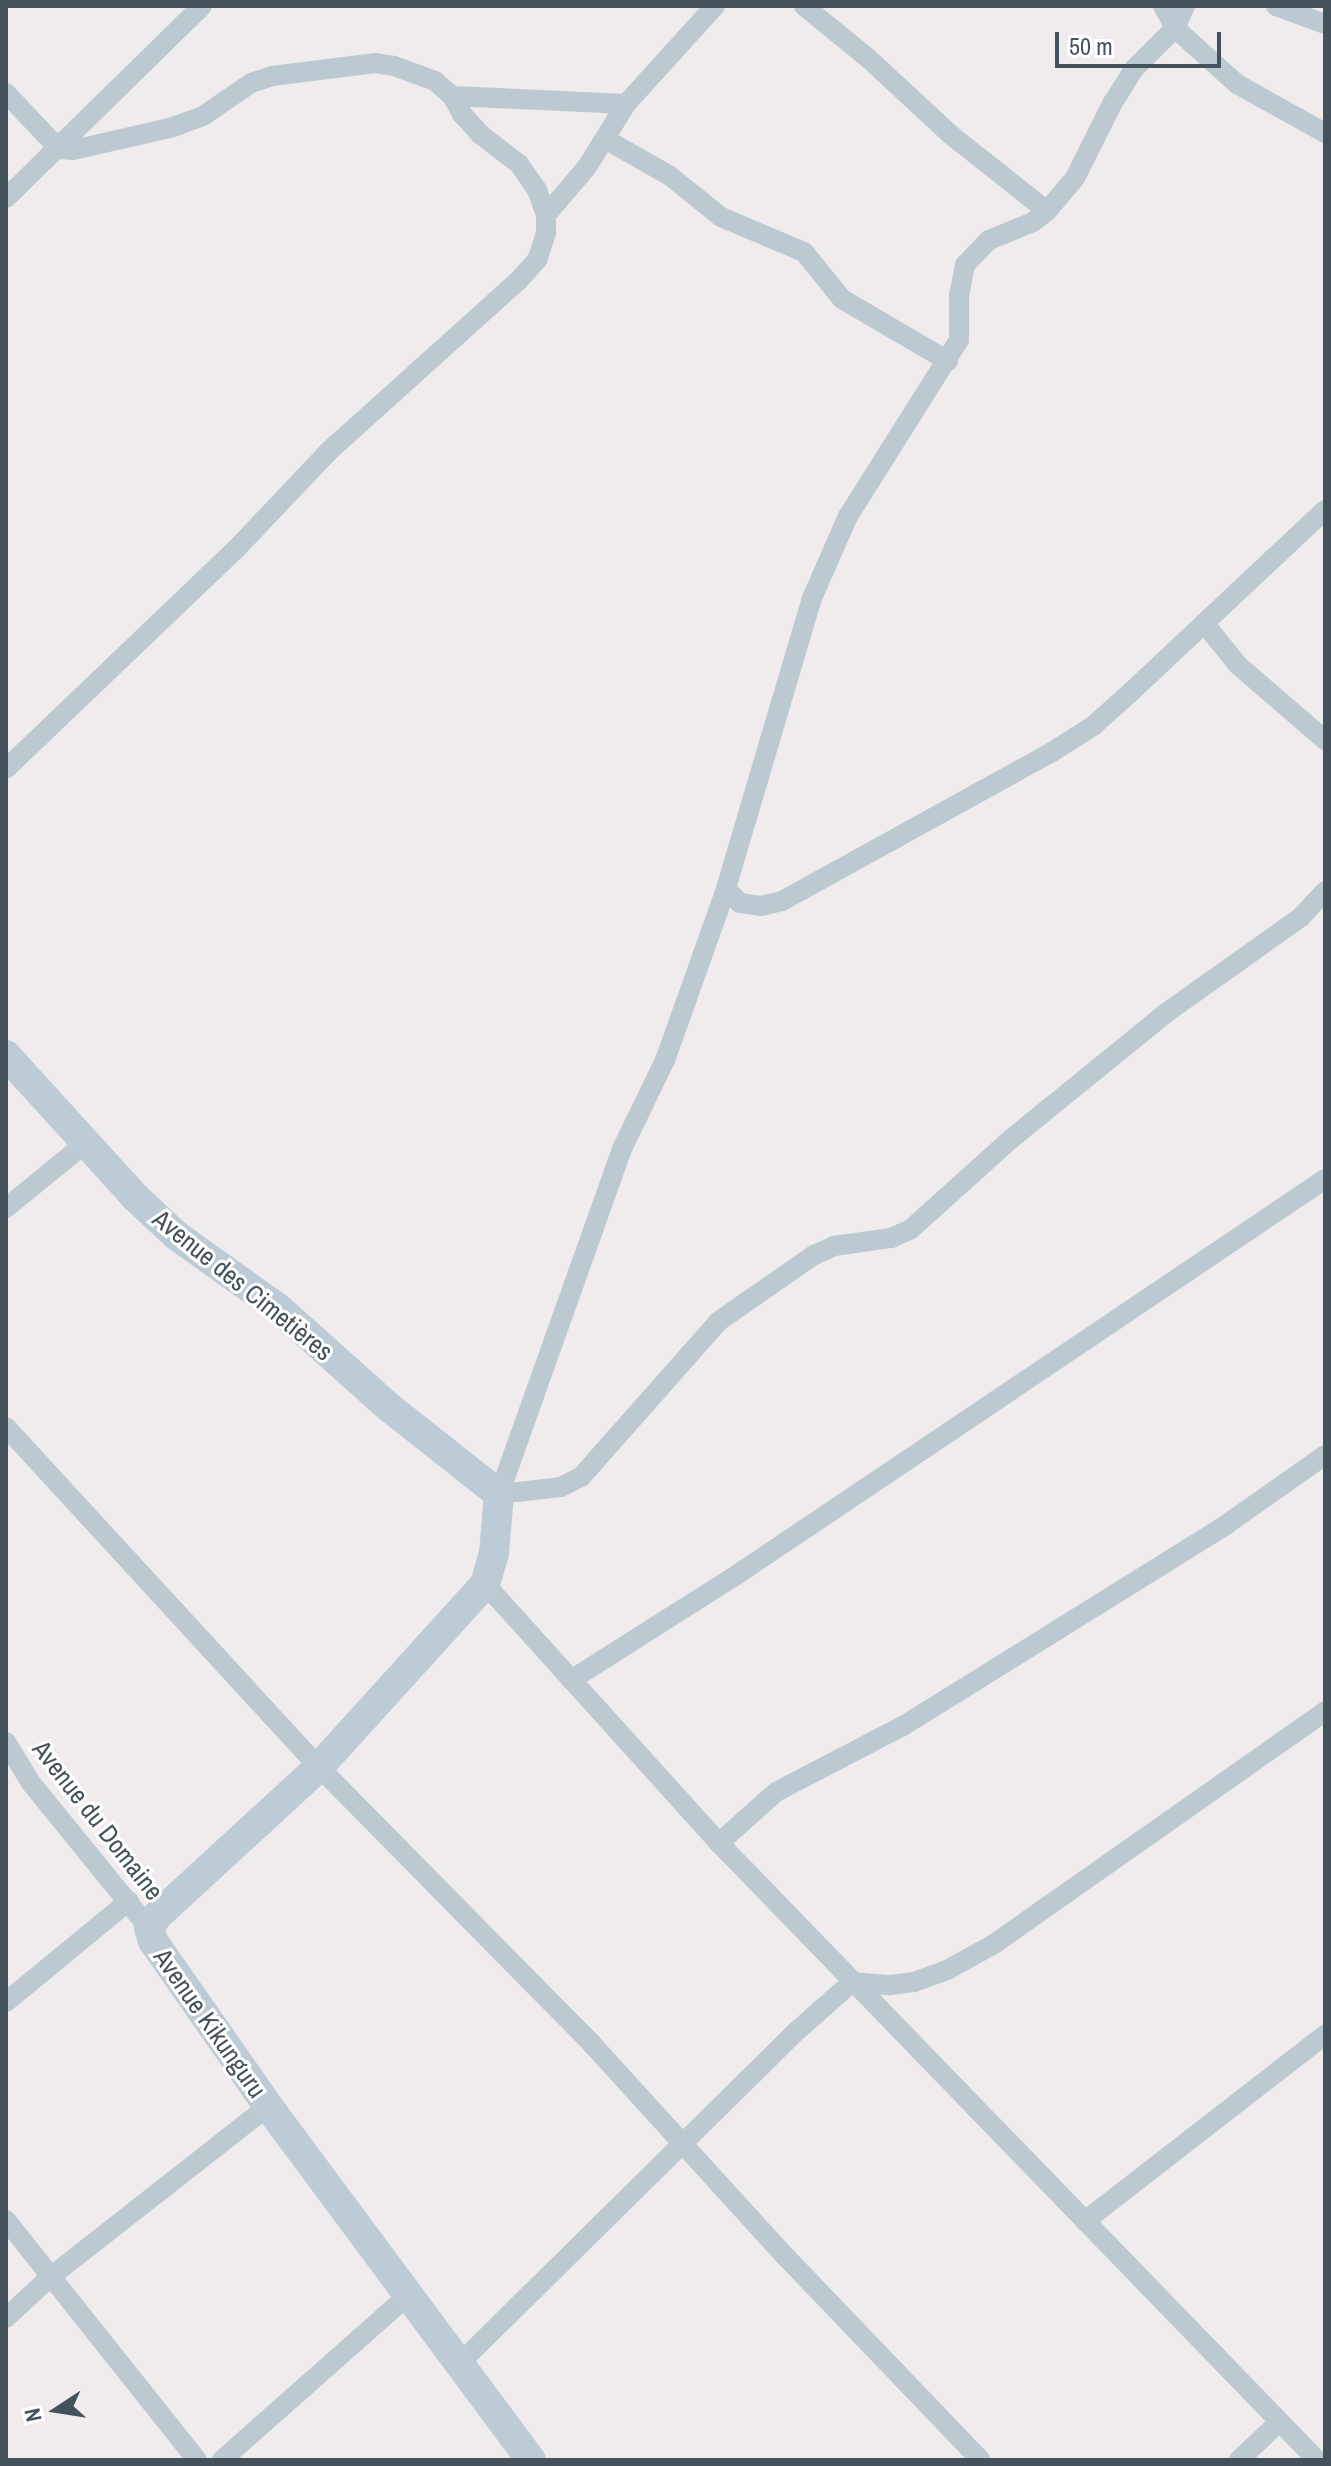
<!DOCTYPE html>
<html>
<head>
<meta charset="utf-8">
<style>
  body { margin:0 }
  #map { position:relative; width:1331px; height:2466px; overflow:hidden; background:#f0eced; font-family:"Archivo Narrow",sans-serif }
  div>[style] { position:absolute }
  .street>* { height:20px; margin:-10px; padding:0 10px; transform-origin:10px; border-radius:10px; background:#bcc9d0 }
  .secondary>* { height:30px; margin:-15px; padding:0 15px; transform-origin:15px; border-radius:15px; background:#bccbd6 }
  span { translate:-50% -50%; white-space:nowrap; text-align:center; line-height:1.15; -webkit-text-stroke:6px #fff; paint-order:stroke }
  .street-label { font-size:26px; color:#44535b }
  .frame { position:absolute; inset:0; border:8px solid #44535b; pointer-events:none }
  .north { position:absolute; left:16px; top:2370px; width:80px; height:80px; -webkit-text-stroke:6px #fff; paint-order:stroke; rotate:258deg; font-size:22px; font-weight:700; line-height:32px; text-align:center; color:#44535b }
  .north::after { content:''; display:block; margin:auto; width:28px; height:36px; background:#44535b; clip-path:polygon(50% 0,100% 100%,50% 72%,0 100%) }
  .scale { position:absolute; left:1055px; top:32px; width:166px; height:36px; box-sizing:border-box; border:4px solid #44535b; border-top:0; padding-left:10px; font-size:24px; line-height:28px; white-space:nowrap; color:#44535b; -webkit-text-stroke:6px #fff; paint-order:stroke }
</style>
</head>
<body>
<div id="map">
  <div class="street">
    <div style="left:804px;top:6px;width:84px;rotate:39.2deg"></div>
    <div style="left:869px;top:59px;width:112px;rotate:42.8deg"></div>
    <div style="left:951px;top:135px;width:122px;rotate:38.4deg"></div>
    <div style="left:1163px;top:6px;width:25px;rotate:61deg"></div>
    <div style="left:1175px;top:28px;width:84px;rotate:42.1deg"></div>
    <div style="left:1237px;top:84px;width:101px;rotate:29.1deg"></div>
    <div style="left:1185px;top:6px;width:24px;rotate:114deg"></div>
    <div style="left:1175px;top:28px;width:58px;rotate:135deg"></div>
    <div style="left:1134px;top:69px;width:39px;rotate:122deg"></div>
    <div style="left:1113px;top:102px;width:85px;rotate:116.6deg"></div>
    <div style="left:1075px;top:178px;width:43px;rotate:130.3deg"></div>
    <div style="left:1047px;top:211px;width:18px;rotate:142deg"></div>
    <div style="left:1033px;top:222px;width:48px;rotate:157.8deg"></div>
    <div style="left:989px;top:240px;width:35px;rotate:134deg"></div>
    <div style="left:965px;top:265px;width:31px;rotate:101deg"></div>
    <div style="left:959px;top:295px;width:45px;rotate:90deg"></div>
    <div style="left:959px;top:340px;width:208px;rotate:122.2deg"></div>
    <div style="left:848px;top:516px;width:90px;rotate:113.7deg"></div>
    <div style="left:812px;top:598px;width:303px;rotate:106.5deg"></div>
    <div style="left:726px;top:889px;width:182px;rotate:109.6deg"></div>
    <div style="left:665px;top:1060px;width:99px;rotate:115.8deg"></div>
    <div style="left:622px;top:1149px;width:366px;rotate:109.6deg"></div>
    <div style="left:499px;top:1494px;width:62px;rotate:-6.4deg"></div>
    <div style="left:561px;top:1487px;width:22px;rotate:-27deg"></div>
    <div style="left:581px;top:1477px;width:208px;rotate:-48.5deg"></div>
    <div style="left:719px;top:1321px;width:116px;rotate:-34.8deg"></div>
    <div style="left:814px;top:1255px;width:22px;rotate:-24deg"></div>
    <div style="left:834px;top:1246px;width:58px;rotate:-8deg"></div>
    <div style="left:891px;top:1238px;width:22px;rotate:-24deg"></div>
    <div style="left:911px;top:1229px;width:135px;rotate:-42deg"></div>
    <div style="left:1011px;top:1139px;width:200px;rotate:-39.1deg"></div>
    <div style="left:1166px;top:1013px;width:166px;rotate:-35.4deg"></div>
    <div style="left:1301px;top:917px;width:35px;rotate:-47deg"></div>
    <div style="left:1276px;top:6px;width:52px;rotate:20.2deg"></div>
    <div style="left:6px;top:93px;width:77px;rotate:46.6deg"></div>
    <div style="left:59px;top:149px;width:14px;rotate:4deg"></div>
    <div style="left:73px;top:150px;width:99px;rotate:-12.8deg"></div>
    <div style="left:170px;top:128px;width:35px;rotate:-20deg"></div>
    <div style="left:203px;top:116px;width:58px;rotate:-34.5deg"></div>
    <div style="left:251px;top:83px;width:22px;rotate:-18deg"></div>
    <div style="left:272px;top:76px;width:104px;rotate:-7.2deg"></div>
    <div style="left:375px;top:63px;width:19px;rotate:9deg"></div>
    <div style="left:394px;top:66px;width:44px;rotate:20.1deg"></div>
    <div style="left:435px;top:81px;width:23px;rotate:41deg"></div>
    <div style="left:452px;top:96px;width:21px;rotate:61deg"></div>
    <div style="left:462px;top:114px;width:27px;rotate:48deg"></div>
    <div style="left:480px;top:134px;width:49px;rotate:37.6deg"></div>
    <div style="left:519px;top:164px;width:32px;rotate:55deg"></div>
    <div style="left:537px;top:190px;width:27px;rotate:70deg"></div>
    <div style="left:546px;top:215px;width:18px;rotate:90deg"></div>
    <div style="left:546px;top:233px;width:28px;rotate:108deg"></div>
    <div style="left:537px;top:260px;width:27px;rotate:132deg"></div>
    <div style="left:519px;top:280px;width:253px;rotate:138deg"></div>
    <div style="left:331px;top:449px;width:138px;rotate:133.5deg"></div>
    <div style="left:236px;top:549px;width:318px;rotate:136.3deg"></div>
    <div style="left:452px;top:96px;width:174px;rotate:2.6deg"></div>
    <div style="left:605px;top:139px;width:75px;rotate:29.6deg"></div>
    <div style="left:670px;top:176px;width:65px;rotate:38.8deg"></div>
    <div style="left:721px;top:217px;width:90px;rotate:22.9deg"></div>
    <div style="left:804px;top:252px;width:60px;rotate:51deg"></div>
    <div style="left:842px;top:299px;width:123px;rotate:30.3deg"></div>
    <div style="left:6px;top:198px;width:274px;rotate:-44.4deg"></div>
    <div style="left:546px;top:215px;width:63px;rotate:-49.5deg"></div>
    <div style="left:587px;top:167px;width:74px;rotate:-58.2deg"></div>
    <div style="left:626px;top:104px;width:132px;rotate:-47.8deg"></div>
    <div style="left:1204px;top:623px;width:54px;rotate:51deg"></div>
    <div style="left:1238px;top:665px;width:115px;rotate:40.8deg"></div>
    <div style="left:726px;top:889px;width:20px;rotate:45deg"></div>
    <div style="left:740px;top:903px;width:21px;rotate:8deg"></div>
    <div style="left:761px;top:906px;width:22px;rotate:-13deg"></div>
    <div style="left:782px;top:901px;width:308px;rotate:-28.9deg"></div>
    <div style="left:1052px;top:752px;width:49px;rotate:-32.4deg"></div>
    <div style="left:1093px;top:726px;width:51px;rotate:-41.8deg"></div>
    <div style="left:1131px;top:692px;width:266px;rotate:-43.2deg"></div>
    <div style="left:6px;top:1208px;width:104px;rotate:-39.2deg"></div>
    <div style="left:6px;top:1427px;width:462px;rotate:47.4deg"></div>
    <div style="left:319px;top:1767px;width:389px;rotate:45.4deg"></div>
    <div style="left:592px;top:2044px;width:288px;rotate:47.7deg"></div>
    <div style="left:786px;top:2257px;width:281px;rotate:46.2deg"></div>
    <div style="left:485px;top:1584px;width:349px;rotate:47.9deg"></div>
    <div style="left:719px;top:1843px;width:859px;rotate:45.9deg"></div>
    <div style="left:571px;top:1680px;width:191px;rotate:-32.4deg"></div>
    <div style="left:732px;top:1578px;width:715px;rotate:-33.93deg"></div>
    <div style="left:6px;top:1742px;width:48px;rotate:58.6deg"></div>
    <div style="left:31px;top:1783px;width:187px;rotate:50.9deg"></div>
    <div style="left:719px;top:1843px;width:76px;rotate:-41.8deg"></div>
    <div style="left:776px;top:1792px;width:143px;rotate:-27.5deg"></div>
    <div style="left:903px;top:1726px;width:382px;rotate:-31.9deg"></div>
    <div style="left:1227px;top:1524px;width:120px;rotate:-35.1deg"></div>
    <div style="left:6px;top:2002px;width:159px;rotate:-39.4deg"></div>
    <div style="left:6px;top:2220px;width:307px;rotate:51.5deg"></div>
    <div style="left:1085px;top:2221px;width:304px;rotate:-37.8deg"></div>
    <div style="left:6px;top:2318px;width:59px;rotate:-42.9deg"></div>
    <div style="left:49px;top:2278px;width:278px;rotate:-38.1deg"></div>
    <div style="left:460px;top:2363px;width:474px;rotate:-44.6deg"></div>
    <div style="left:798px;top:2030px;width:72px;rotate:-41.6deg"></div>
    <div style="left:852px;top:1982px;width:38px;rotate:5deg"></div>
    <div style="left:890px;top:1985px;width:24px;rotate:-7deg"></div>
    <div style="left:914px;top:1982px;width:37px;rotate:-20deg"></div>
    <div style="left:949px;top:1969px;width:51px;rotate:-29.1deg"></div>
    <div style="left:994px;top:1944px;width:405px;rotate:-35.1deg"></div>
    <div style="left:222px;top:2460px;width:246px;rotate:-41.5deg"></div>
    <div style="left:1239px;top:2460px;width:55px;rotate:-43.5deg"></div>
  </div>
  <div class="secondary">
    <div style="left:6px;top:1055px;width:192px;rotate:47.7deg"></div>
    <div style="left:135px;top:1197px;width:57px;rotate:42.9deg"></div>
    <div style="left:177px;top:1236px;width:124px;rotate:35.5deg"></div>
    <div style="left:278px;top:1308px;width:150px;rotate:41.8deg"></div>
    <div style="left:390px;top:1408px;width:139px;rotate:38.3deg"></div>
    <div style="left:499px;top:1494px;width:59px;rotate:94.8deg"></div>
    <div style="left:494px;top:1553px;width:32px;rotate:106deg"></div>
    <div style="left:485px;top:1584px;width:247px;rotate:132.2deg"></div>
    <div style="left:319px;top:1767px;width:220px;rotate:137.4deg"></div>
    <div style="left:157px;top:1916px;width:14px;rotate:124deg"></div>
    <div style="left:149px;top:1928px;width:14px;rotate:73deg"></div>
    <div style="left:153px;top:1941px;width:201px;rotate:55.1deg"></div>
    <div style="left:268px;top:2106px;width:441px;rotate:53.4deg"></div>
  </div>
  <div class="street-label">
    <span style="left:243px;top:1285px;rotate:39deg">Avenue des Cimetières</span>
    <span style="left:98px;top:1820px;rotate:52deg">Avenue du Domaine</span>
    <span style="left:210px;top:2023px;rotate:55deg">Avenue Kikunguru</span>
  </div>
  <div class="frame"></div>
  <div class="north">N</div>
  <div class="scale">50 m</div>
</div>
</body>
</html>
